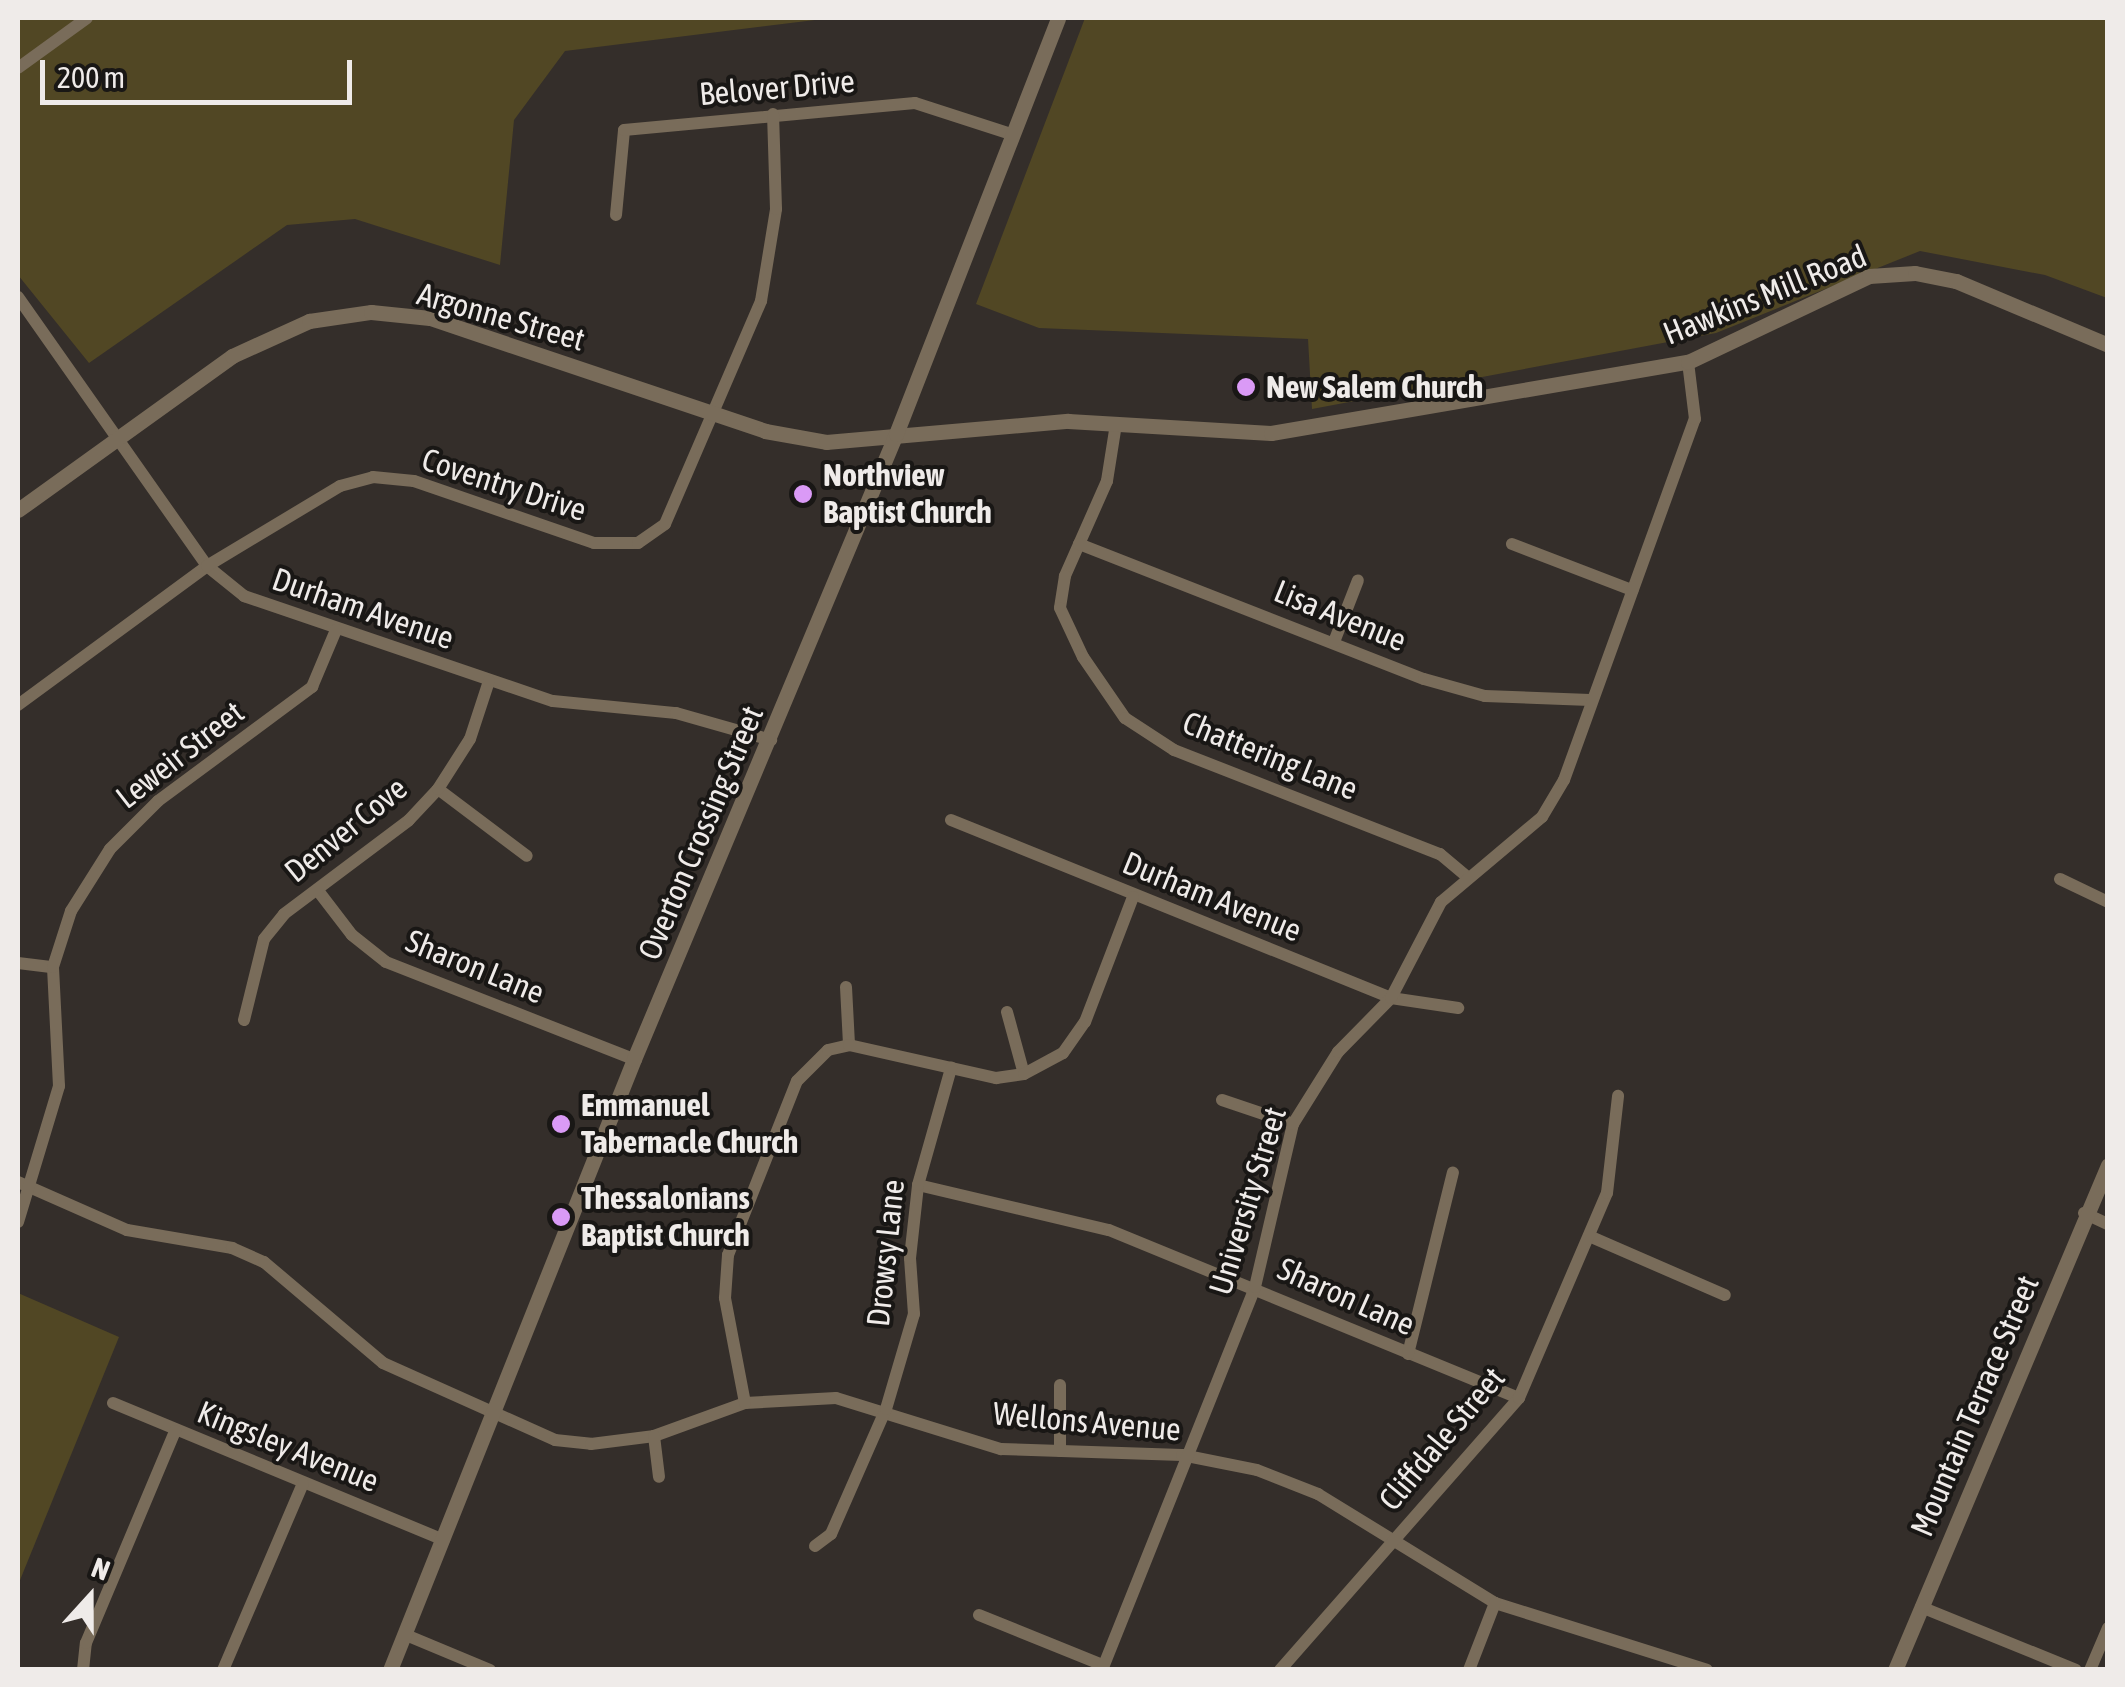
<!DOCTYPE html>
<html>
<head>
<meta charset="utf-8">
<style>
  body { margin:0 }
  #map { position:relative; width:2125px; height:1687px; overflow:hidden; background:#342e2a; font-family:"Asap Condensed",sans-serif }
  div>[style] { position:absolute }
  .green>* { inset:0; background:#514724 }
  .minor>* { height:12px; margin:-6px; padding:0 6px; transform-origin:6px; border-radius:6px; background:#796c5a }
  .tertiary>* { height:15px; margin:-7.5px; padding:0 7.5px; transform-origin:7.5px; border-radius:7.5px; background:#796c5a }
  .dots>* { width:28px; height:28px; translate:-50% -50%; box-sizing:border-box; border:5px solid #191715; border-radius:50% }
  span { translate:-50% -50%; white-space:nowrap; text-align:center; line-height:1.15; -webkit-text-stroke:8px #191715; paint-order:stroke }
  .street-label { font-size:32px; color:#efebe9 }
  .poi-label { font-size:32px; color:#efebe9; font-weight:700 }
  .left { translate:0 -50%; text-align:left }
  .frame { position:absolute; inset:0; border:20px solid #efebe9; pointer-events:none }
  .north { position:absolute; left:40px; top:1547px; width:100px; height:100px; -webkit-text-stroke:8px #191715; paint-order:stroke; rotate:21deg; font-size:28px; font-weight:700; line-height:40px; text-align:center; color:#efebe9 }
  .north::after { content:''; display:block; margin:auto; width:35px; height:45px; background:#efebe9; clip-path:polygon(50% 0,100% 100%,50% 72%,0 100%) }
  .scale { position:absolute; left:40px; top:60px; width:312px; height:45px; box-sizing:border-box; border:5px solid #efebe9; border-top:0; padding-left:12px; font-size:30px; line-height:35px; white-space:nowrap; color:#efebe9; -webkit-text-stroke:8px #191715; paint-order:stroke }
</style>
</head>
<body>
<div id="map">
  <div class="green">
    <div style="clip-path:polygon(18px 18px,831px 18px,565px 51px,514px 120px,500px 265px,355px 219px,287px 225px,89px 363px,18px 275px)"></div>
    <div style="clip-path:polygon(1085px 18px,2107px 18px,2107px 298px,2045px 275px,1920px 251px,1716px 333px,1312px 409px,1308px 339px,1039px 328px,976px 304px)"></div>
    <div style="clip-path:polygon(18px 1293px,119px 1337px,18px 1585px)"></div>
  </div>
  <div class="minor">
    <div style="left:18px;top:68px;width:85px;rotate:-35.9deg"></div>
    <div style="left:616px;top:215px;width:85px;rotate:-84.6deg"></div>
    <div style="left:624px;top:130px;width:292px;rotate:-5.3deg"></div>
    <div style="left:915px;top:103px;width:104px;rotate:17.9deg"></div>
    <div style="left:18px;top:297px;width:329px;rotate:54.9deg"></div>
    <div style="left:207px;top:566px;width:48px;rotate:39deg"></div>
    <div style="left:244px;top:596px;width:326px;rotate:18.8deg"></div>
    <div style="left:553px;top:701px;width:124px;rotate:5.6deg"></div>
    <div style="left:676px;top:713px;width:99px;rotate:15.9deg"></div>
    <div style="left:1116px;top:424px;width:58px;rotate:99deg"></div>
    <div style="left:1107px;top:481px;width:104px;rotate:113.9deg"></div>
    <div style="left:1065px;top:576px;width:32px;rotate:99deg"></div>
    <div style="left:1060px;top:608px;width:54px;rotate:64.9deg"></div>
    <div style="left:1083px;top:657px;width:74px;rotate:55.5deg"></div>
    <div style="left:1125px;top:718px;width:59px;rotate:33.1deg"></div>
    <div style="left:1174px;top:750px;width:286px;rotate:21.4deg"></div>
    <div style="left:1440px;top:854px;width:35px;rotate:40deg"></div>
    <div style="left:1079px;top:544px;width:370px;rotate:21.4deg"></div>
    <div style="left:1424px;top:679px;width:63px;rotate:15.6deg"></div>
    <div style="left:1485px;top:696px;width:105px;rotate:2.2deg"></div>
    <div style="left:1512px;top:544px;width:129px;rotate:21deg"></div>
    <div style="left:1334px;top:642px;width:66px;rotate:-68.8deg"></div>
    <div style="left:18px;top:705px;width:235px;rotate:-36.3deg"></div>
    <div style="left:207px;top:566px;width:155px;rotate:-31deg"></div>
    <div style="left:340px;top:486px;width:34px;rotate:-15deg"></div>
    <div style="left:373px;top:477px;width:41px;rotate:5.6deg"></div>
    <div style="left:414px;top:481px;width:190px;rotate:19deg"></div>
    <div style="left:594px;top:543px;width:44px"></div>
    <div style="left:638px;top:543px;width:33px;rotate:-35deg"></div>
    <div style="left:665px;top:524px;width:243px;rotate:-66.7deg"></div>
    <div style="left:761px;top:301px;width:93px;rotate:-80.7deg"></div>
    <div style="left:776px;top:209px;width:95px;rotate:-91.8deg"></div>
    <div style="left:438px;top:789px;width:111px;rotate:37deg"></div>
    <div style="left:951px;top:820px;width:475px;rotate:22deg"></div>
    <div style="left:1391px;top:998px;width:68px;rotate:8.5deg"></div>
    <div style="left:2060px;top:879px;width:53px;rotate:25.6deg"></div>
    <div style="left:319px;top:892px;width:54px;rotate:52.5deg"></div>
    <div style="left:352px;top:935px;width:43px;rotate:38.5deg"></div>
    <div style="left:386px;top:962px;width:266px;rotate:21.4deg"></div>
    <div style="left:18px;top:963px;width:35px;rotate:7deg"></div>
    <div style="left:846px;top:987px;width:58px;rotate:87deg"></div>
    <div style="left:1007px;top:1012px;width:64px;rotate:74.7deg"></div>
    <div style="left:244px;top:1020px;width:83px;rotate:-76.1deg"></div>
    <div style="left:264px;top:939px;width:32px;rotate:-51deg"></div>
    <div style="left:284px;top:914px;width:156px;rotate:-36.9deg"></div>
    <div style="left:409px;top:820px;width:42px;rotate:-46.9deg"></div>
    <div style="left:438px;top:789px;width:59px;rotate:-57.4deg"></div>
    <div style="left:470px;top:739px;width:61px;rotate:-71.9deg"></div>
    <div style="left:1222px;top:1100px;width:75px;rotate:18.7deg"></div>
    <div style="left:18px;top:1182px;width:119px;rotate:23.8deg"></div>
    <div style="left:127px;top:1230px;width:107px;rotate:9.7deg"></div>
    <div style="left:232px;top:1248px;width:35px;rotate:24deg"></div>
    <div style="left:264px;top:1262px;width:156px;rotate:40.3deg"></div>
    <div style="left:383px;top:1363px;width:188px;rotate:24.1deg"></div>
    <div style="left:555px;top:1440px;width:36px;rotate:6deg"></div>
    <div style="left:591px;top:1444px;width:64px;rotate:-7.2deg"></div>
    <div style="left:654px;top:1436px;width:97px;rotate:-19.9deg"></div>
    <div style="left:745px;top:1403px;width:91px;rotate:-3.1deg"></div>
    <div style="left:836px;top:1398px;width:173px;rotate:17.2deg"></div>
    <div style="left:1001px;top:1449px;width:181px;rotate:1.9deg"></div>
    <div style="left:1182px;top:1455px;width:76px;rotate:11.3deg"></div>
    <div style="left:1257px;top:1470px;width:66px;rotate:21.5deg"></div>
    <div style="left:1318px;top:1494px;width:208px;rotate:31.6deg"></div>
    <div style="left:1495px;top:1603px;width:222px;rotate:17.5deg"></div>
    <div style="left:918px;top:1185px;width:196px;rotate:13.3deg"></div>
    <div style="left:1109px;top:1230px;width:443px;rotate:22.3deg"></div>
    <div style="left:2084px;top:1213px;width:26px;rotate:25deg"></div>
    <div style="left:18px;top:1222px;width:142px;rotate:-73.2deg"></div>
    <div style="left:59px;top:1086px;width:119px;rotate:-92.9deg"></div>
    <div style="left:53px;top:967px;width:59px;rotate:-72.2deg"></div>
    <div style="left:71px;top:911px;width:73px;rotate:-57.8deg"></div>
    <div style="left:110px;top:849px;width:68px;rotate:-45deg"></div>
    <div style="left:158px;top:801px;width:192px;rotate:-36.5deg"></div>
    <div style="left:312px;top:687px;width:62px;rotate:-67.2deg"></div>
    <div style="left:1589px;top:1236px;width:148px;rotate:23.5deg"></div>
    <div style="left:1408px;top:1354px;width:187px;rotate:-76.1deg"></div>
    <div style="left:1060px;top:1385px;width:66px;rotate:90deg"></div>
    <div style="left:113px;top:1403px;width:358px;rotate:22.5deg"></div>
    <div style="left:745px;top:1403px;width:107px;rotate:-100.8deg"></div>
    <div style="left:725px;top:1298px;width:43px;rotate:-86deg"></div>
    <div style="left:728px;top:1255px;width:187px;rotate:-68.4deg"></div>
    <div style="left:797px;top:1081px;width:44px;rotate:-45deg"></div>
    <div style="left:828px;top:1050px;width:22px;rotate:-13deg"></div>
    <div style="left:849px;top:1045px;width:151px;rotate:12.7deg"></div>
    <div style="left:996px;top:1078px;width:28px;rotate:-8deg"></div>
    <div style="left:1024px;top:1074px;width:44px;rotate:-28.3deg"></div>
    <div style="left:1063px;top:1053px;width:38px;rotate:-55deg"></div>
    <div style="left:1085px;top:1022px;width:134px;rotate:-69deg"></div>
    <div style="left:654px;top:1436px;width:41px;rotate:83deg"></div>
    <div style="left:815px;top:1546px;width:20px;rotate:-37deg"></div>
    <div style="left:831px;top:1534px;width:137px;rotate:-66.3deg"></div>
    <div style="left:886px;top:1409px;width:99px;rotate:-73.6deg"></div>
    <div style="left:914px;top:1314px;width:56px;rotate:-94.1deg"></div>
    <div style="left:910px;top:1258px;width:73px;rotate:-83.7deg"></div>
    <div style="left:918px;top:1185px;width:122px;rotate:-74.2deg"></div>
    <div style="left:1921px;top:1607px;width:167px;rotate:22.1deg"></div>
    <div style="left:979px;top:1615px;width:134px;rotate:22deg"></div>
    <div style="left:406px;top:1635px;width:91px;rotate:22.6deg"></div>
    <div style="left:83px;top:1670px;width:27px;rotate:-84deg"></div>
    <div style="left:86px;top:1643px;width:230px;rotate:-67.2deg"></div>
    <div style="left:223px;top:1670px;width:203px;rotate:-66.8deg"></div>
    <div style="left:1102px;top:1670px;width:412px;rotate:-68.2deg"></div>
    <div style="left:1255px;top:1287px;width:167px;rotate:-76.9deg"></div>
    <div style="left:1293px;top:1124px;width:85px;rotate:-58deg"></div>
    <div style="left:1338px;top:1052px;width:76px;rotate:-45.5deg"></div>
    <div style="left:1391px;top:998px;width:108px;rotate:-62.5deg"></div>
    <div style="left:1441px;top:902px;width:132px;rotate:-40.1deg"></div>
    <div style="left:1542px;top:817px;width:43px;rotate:-59.3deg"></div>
    <div style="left:1564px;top:780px;width:384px;rotate:-70.1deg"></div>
    <div style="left:1695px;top:419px;width:57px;rotate:-97deg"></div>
    <div style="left:1280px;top:1670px;width:362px;rotate:-48.7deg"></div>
    <div style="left:1519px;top:1398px;width:223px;rotate:-66.8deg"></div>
    <div style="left:1607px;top:1193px;width:98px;rotate:-83.5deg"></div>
    <div style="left:1469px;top:1670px;width:72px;rotate:-68.8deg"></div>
    <div style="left:2090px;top:1670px;width:46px;rotate:-66.8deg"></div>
  </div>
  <div class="tertiary">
    <div style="left:18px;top:510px;width:264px;rotate:-35.7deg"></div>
    <div style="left:232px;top:356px;width:85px;rotate:-24.4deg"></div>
    <div style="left:309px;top:321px;width:63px;rotate:-8.3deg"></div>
    <div style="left:371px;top:312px;width:59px;rotate:5.8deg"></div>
    <div style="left:430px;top:318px;width:354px;rotate:18.6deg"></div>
    <div style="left:765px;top:431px;width:62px;rotate:10.2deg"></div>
    <div style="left:826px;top:442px;width:243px;rotate:-5deg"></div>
    <div style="left:1068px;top:421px;width:203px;rotate:3.4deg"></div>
    <div style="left:1271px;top:433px;width:423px;rotate:-9.7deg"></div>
    <div style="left:1688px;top:362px;width:200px;rotate:-25.4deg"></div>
    <div style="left:1869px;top:276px;width:46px;rotate:-3.7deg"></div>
    <div style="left:1915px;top:273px;width:42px;rotate:11deg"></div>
    <div style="left:1956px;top:281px;width:165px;rotate:22.8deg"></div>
    <div style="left:390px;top:1670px;width:658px;rotate:-68.23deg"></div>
    <div style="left:634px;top:1059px;width:678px;rotate:-67.26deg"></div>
    <div style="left:896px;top:434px;width:446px;rotate:-68.7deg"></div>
    <div style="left:1895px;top:1670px;width:548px;rotate:-67.13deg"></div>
  </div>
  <div class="dots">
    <div style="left:1246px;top:387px;background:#da9af6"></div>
    <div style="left:803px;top:494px;background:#da9af6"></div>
    <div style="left:561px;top:1124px;background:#da9af6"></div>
    <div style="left:561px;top:1217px;background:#da9af6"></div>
  </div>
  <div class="street-label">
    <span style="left:777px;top:88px;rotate:-5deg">Belover Drive</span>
    <span style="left:1765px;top:295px;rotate:-22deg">Hawkins Mill Road</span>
    <span style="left:501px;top:317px;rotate:16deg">Argonne Street</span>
    <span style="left:504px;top:485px;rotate:18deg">Coventry Drive</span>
    <span style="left:363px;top:609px;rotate:19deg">Durham Avenue</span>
    <span style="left:1340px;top:616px;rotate:22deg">Lisa Avenue</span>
    <span style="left:180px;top:755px;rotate:-38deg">Leweir Street</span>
    <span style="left:1270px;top:756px;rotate:22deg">Chattering Lane</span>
    <span style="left:346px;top:830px;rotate:-39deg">Denver Cove</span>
    <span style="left:701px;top:833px;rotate:-67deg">Overton Crossing Street</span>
    <span style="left:1212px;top:897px;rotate:22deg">Durham Avenue</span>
    <span style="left:475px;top:967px;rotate:22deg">Sharon Lane</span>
    <span style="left:1248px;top:1201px;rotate:-73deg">University Street</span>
    <span style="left:886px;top:1253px;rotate:-84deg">Drowsy Lane</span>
    <span style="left:1346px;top:1297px;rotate:24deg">Sharon Lane</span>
    <span style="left:1975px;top:1406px;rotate:-67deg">Mountain Terrace Street</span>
    <span style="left:1087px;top:1422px;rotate:5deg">Wellons Avenue</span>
    <span style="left:1442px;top:1439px;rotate:-50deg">Cliffdale Street</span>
    <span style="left:288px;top:1447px;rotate:22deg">Kingsley Avenue</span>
  </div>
  <div class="poi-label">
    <span class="left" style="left:1266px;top:387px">New Salem Church</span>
    <span class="left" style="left:823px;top:494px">Northview<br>Baptist Church</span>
    <span class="left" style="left:581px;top:1124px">Emmanuel<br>Tabernacle Church</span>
    <span class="left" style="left:581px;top:1217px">Thessalonians<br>Baptist Church</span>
  </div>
  <div class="frame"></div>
  <div class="north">N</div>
  <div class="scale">200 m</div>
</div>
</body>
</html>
